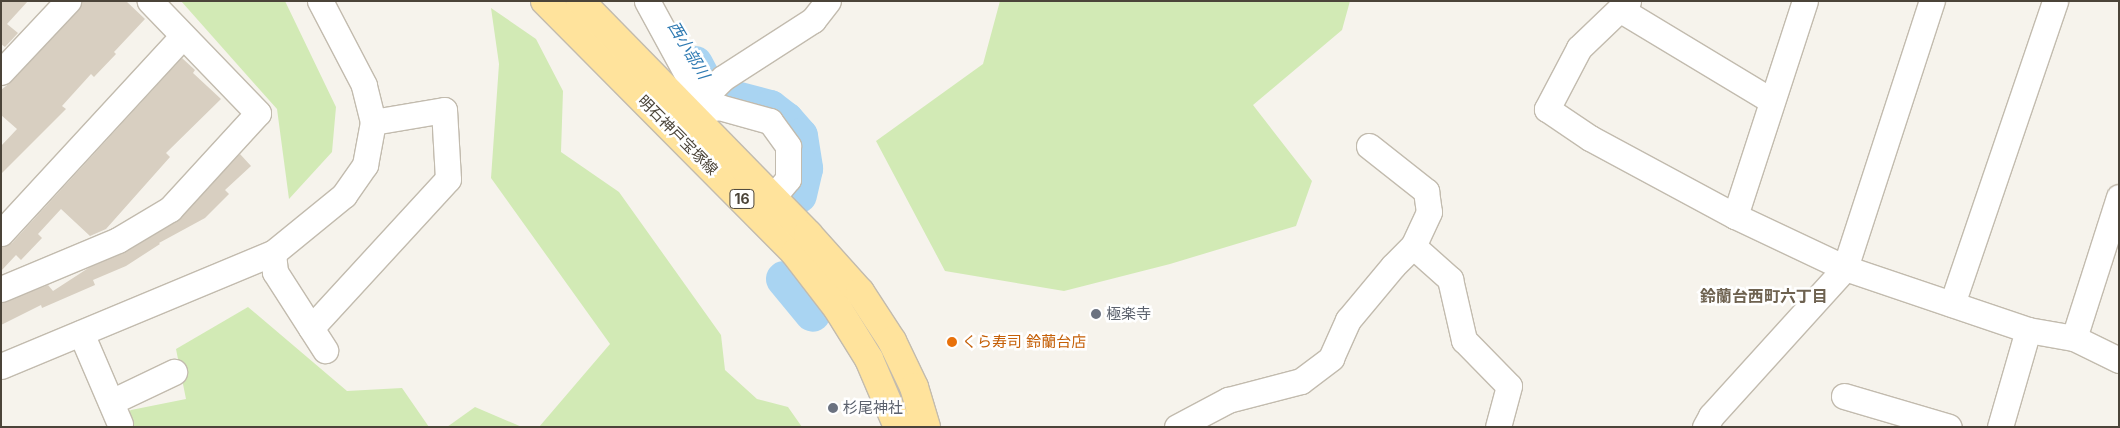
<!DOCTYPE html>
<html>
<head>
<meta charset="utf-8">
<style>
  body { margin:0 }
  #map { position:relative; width:2120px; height:428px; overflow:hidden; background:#f6f3ec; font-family:Inter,"Noto Sans JP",sans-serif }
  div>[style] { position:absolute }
  .green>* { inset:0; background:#d2eab5 }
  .river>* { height:36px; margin:-18px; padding:0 18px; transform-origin:18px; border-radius:18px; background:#a9d4f2 }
  .building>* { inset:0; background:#d8cfc1 }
  .roads { filter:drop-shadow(1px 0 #c2bbae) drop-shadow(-1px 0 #c2bbae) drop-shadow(0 1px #c2bbae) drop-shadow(0 -1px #c2bbae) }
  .minor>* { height:25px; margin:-12.5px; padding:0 12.5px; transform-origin:12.5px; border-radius:12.5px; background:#fff }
  .major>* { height:28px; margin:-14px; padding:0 14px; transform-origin:14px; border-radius:14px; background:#ffe39c }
  .dots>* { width:14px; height:14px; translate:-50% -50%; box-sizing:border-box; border:2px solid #fff; border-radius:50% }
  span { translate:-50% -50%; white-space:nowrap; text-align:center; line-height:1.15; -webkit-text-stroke:5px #fff; paint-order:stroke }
  .shield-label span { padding:1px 4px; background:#fff; border:1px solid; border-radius:4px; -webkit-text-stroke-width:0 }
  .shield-label { font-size:14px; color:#4b4439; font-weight:700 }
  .street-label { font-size:15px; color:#4b4439 }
  .worship-label { font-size:15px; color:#5b616d }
  .left { translate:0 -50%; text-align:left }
  .food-label { font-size:15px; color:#c56008 }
  .water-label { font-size:16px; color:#2e7ab2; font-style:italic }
  .neighbourhood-label { font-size:16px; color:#6e6250; font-weight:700 }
  .frame { position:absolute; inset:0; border:2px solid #4b4439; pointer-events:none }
</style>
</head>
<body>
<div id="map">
  <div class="green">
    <div style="clip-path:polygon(181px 1px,285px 1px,336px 107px,332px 152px,289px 199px,277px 109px)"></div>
    <div style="clip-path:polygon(1000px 1px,1350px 1px,1342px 30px,1253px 105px,1312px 181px,1296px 226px,1170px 264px,1064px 291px,945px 271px,876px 141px,983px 64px)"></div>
    <div style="clip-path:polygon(491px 8px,536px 39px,563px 91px,561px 152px,619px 192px,721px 335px,725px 370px,757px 399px,788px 407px,802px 427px,539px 427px,610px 344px,491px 178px,499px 64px)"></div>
    <div style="clip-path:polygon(248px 307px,347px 391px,402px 388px,429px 427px,106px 427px,131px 410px,186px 399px,176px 349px)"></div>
    <div style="clip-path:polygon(475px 407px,522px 427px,447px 427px)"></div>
  </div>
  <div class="river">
    <div style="left:695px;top:64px;width:19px;rotate:62deg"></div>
    <div style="left:704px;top:81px;width:25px;rotate:37deg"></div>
    <div style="left:724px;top:96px;width:48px;rotate:14.6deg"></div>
    <div style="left:770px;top:108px;width:20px;rotate:37deg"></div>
    <div style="left:786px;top:120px;width:21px;rotate:49deg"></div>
    <div style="left:800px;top:136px;width:33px;rotate:81deg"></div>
    <div style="left:805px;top:169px;width:27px;rotate:103deg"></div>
    <div style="left:784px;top:279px;width:45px;rotate:50.4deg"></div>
  </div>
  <div class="building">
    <div style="clip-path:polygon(1px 1px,28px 1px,7px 24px,18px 33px,5px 47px,1px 44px)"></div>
    <div style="clip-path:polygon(82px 1px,126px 1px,145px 19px,114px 52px,116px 54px,94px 77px,91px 74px,62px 106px,66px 109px,1px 174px,1px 146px,17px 129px,1px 115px,1px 90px,11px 82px,78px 11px)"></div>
    <div style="clip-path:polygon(182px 58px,195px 70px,193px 73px,221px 99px,166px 153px,170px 157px,106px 229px,90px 236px,61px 209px,38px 234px,42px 238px,21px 260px,16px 255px,1px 271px,1px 247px,12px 243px)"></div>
    <div style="clip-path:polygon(240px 154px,251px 166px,225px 190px,229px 194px,205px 218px,159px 243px,160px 244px,126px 266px,93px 280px,95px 285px,42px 308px,41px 305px,1px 325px,1px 303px,48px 285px,53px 291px,90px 267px,125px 252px,177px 221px)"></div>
  </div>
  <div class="roads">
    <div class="minor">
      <div style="left:647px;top:1px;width:100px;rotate:61.4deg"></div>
      <div style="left:695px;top:89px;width:25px;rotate:106deg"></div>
      <div style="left:1628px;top:1px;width:68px;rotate:136.2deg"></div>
      <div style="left:1579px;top:48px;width:69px;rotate:117.7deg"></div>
      <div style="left:1547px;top:109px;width:52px;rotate:34deg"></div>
      <div style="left:1590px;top:138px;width:165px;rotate:28.3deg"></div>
      <div style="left:1735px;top:216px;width:122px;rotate:25.3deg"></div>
      <div style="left:1845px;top:268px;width:193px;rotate:18.7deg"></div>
      <div style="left:2028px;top:330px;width:47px;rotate:9.9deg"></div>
      <div style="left:2074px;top:338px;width:50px;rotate:26.1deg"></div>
      <div style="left:1621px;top:10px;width:176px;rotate:31.1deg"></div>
      <div style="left:1px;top:72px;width:98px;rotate:-46.7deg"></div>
      <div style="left:688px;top:113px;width:49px;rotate:-45deg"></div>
      <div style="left:723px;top:78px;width:107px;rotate:-32.8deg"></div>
      <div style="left:813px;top:20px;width:24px;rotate:-52deg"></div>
      <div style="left:688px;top:113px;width:32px;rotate:-11deg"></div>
      <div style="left:719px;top:107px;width:53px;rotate:15.4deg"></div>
      <div style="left:770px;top:121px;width:31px;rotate:54deg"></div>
      <div style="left:788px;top:146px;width:33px;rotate:90deg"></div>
      <div style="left:788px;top:179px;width:25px;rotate:130deg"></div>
      <div style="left:1369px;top:146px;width:73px;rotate:38.3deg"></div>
      <div style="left:1426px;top:191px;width:21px;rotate:82deg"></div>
      <div style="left:1429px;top:212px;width:38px;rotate:115deg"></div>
      <div style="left:1413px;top:246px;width:50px;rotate:41.7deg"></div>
      <div style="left:1450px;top:279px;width:63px;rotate:77.1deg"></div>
      <div style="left:1464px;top:340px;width:64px;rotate:45.6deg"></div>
      <div style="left:1509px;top:386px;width:42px;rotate:105deg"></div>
      <div style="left:1735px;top:216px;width:226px;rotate:-72deg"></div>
      <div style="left:1px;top:233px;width:268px;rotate:-47.3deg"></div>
      <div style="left:273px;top:253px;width:19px;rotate:84deg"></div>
      <div style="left:275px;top:272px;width:93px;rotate:57.3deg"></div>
      <div style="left:1px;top:289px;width:127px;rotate:-22.7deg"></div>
      <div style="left:118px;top:240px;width:61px;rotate:-30.8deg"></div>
      <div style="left:170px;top:209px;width:130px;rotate:-47.5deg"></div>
      <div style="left:258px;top:113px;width:156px;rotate:-134deg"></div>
      <div style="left:1952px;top:304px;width:320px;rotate:-71.2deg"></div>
      <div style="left:311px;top:328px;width:202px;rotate:-47.4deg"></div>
      <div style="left:448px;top:179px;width:69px;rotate:-93.3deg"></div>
      <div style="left:444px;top:110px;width:72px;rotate:170.4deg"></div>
      <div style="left:81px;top:333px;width:99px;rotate:66.8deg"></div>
      <div style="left:2074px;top:338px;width:148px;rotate:-72.3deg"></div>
      <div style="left:1px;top:366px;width:295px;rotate:-22.6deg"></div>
      <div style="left:273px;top:253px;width:92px;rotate:-39.2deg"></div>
      <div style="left:344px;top:195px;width:37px;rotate:-55deg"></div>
      <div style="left:365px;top:165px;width:44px;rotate:-79.5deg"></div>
      <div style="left:373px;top:122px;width:38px;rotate:-104deg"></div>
      <div style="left:364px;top:85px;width:95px;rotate:-117.6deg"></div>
      <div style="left:1844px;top:396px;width:109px;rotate:16.4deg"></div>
      <div style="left:111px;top:402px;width:70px;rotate:-25.5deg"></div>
      <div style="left:1177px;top:427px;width:58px;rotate:-27.9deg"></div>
      <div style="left:1228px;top:400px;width:75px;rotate:-14.6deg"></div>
      <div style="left:1301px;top:381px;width:38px;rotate:-37deg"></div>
      <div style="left:1331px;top:358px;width:42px;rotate:-65.9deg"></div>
      <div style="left:1348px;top:320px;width:70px;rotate:-50.2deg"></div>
      <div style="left:1393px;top:266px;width:28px;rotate:-45deg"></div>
      <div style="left:1705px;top:427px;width:13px;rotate:-61deg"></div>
      <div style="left:1711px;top:416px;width:200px;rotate:-47.8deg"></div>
      <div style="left:1845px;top:268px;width:281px;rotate:-72deg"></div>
      <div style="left:2000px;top:427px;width:101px;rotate:-73.9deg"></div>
    </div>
    <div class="major">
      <div style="left:545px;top:1px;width:355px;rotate:45.2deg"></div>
      <div style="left:795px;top:253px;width:71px;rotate:52.5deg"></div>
      <div style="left:838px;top:309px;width:59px;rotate:58.2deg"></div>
      <div style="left:869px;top:359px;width:74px;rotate:66.9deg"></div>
      <div style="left:580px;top:1px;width:326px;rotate:45.6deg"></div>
      <div style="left:808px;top:234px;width:78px;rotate:48.1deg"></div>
      <div style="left:860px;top:292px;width:59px;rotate:56.9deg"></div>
      <div style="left:892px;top:341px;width:51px;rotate:64.4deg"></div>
      <div style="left:914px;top:387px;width:42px;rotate:73.3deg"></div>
    </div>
  </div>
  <div class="dots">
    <div style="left:1096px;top:314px;background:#6b7280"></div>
    <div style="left:952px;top:342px;background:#e8710a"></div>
    <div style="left:833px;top:408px;background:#6b7280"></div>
  </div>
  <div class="shield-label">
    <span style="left:742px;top:199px">16</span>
  </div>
  <div class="street-label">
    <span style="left:678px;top:135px;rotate:45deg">明石神戸宝塚線</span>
  </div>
  <div class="worship-label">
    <span class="left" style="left:1106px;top:314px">極楽寺</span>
    <span class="left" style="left:843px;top:408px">杉尾神社</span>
  </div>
  <div class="food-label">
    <span class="left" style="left:962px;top:342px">くら寿司 鈴蘭台店</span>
  </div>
  <div class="water-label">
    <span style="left:689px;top:50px;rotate:59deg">西小部川</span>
  </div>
  <div class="neighbourhood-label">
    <span style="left:1764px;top:296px">鈴蘭台西町六丁目</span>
  </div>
  <div class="frame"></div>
</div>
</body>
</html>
